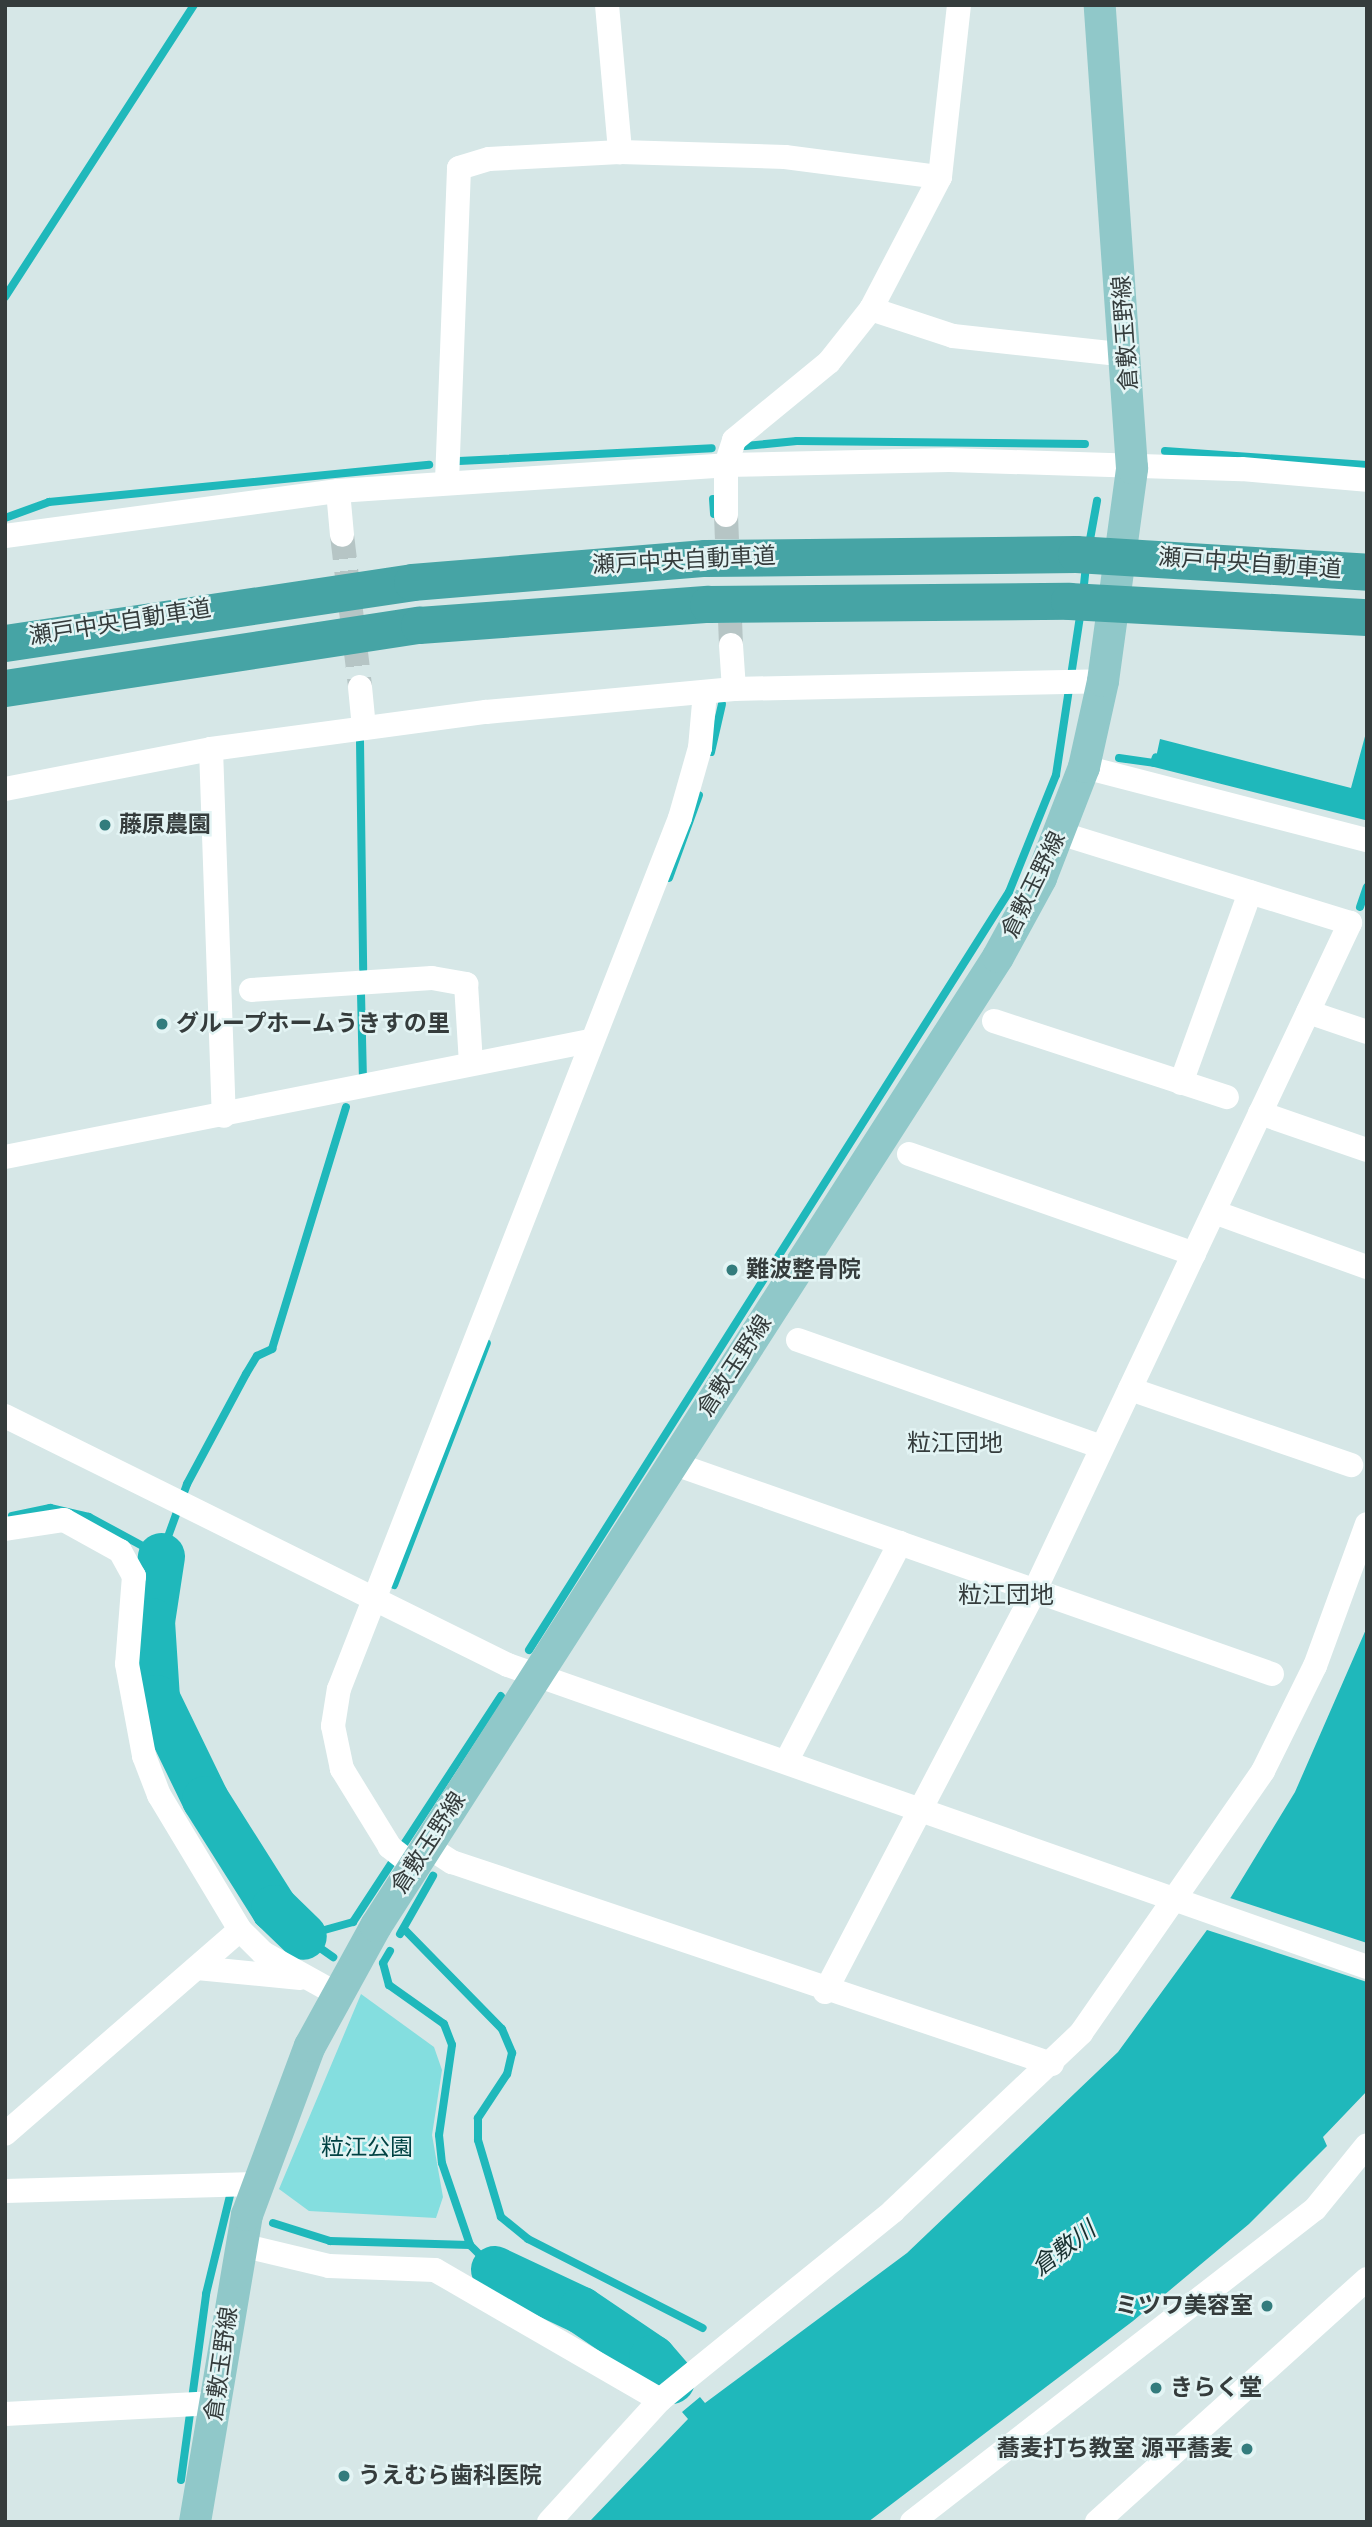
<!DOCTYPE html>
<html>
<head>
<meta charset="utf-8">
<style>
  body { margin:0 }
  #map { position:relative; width:1372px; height:2527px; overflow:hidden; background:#d6e7e7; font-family:"Varela Round","Noto Sans JP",sans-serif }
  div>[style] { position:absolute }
  .green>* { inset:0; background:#84dedf }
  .water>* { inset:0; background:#1fb8bb }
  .pier>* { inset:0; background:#d6e7e7 }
  .stream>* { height:8px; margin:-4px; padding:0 4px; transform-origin:4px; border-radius:4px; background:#1fb8bb }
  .river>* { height:47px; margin:-23.5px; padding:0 23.5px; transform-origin:23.5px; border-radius:23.5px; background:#1fb8bb }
  .minor-tunnel>* { height:24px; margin-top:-12px; transform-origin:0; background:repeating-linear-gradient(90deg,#b6c5c5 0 24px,transparent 0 36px) }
  .minor>* { height:24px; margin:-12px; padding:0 12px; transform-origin:12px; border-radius:12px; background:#fff }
  .major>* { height:32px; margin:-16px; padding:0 16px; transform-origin:16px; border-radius:16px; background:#90c8c9 }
  .highway>* { height:37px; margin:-18.5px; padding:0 18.5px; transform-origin:18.5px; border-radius:18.5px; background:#46a4a5 }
  .dots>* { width:19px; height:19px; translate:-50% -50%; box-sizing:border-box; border:4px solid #e3f4f4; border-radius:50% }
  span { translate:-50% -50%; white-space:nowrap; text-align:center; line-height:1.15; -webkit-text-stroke:5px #e3f4f4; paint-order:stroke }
  .street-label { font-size:23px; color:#353c3c }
  .poi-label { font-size:23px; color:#353c3c; font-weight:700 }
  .left { translate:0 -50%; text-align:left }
  .right { translate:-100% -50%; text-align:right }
  .park-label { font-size:23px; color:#004243 }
  .neighbourhood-label { font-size:24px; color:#353c3c }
  .water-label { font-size:24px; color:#172f2f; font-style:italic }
  .frame { position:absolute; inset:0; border:7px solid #353c3c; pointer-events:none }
</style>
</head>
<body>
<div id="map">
  <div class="green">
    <div style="clip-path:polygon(361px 1994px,434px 2047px,442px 2070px,432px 2135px,443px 2197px,436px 2218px,309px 2211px,279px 2189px)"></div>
  </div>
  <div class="water">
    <div style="clip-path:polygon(1367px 729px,1365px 820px,1154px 767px,1160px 739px,1351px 788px)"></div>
    <div style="clip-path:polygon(1367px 1627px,1367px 2091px,1323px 2137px,1327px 2146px,1249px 2224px,1133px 2321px,868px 2522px,589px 2522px,688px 2419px,682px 2412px,700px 2397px,705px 2403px,907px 2253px,1118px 2052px,1231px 1897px,1295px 1792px)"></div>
  </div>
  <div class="pier">
    <div style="clip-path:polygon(1227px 1897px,1367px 1943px,1367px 1982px,1204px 1929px)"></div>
  </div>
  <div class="stream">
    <div style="left:5px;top:297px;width:348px;rotate:-57.1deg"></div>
    <div style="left:745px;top:446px;width:52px;rotate:-5.5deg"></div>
    <div style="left:797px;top:441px;width:288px;rotate:0.6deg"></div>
    <div style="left:1165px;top:451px;width:202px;rotate:4deg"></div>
    <div style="left:459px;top:461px;width:253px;rotate:-2.9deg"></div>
    <div style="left:713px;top:499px;width:15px;rotate:86deg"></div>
    <div style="left:5px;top:518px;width:47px;rotate:-20deg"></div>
    <div style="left:49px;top:502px;width:382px;rotate:-5.6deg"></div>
    <div style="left:1089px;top:545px;width:45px;rotate:-79.7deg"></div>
    <div style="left:1083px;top:594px;width:29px;rotate:-84deg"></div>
    <div style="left:360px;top:741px;width:228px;rotate:89.2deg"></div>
    <div style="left:711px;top:752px;width:49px;rotate:-77.1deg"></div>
    <div style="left:1119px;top:758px;width:35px;rotate:8deg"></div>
    <div style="left:1154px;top:763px;width:6px;rotate:-72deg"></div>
    <div style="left:669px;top:878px;width:88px;rotate:-70.1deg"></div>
    <div style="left:1360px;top:907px;width:21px;rotate:-71deg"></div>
    <div style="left:361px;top:993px;width:87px;rotate:88.7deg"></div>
    <div style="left:12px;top:1516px;width:39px;rotate:-12deg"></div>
    <div style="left:50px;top:1508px;width:40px;rotate:13deg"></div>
    <div style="left:89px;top:1517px;width:82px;rotate:28.4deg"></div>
    <div style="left:161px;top:1556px;width:77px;rotate:-70.1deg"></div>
    <div style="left:187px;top:1484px;width:125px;rotate:-61.8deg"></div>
    <div style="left:246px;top:1374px;width:21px;rotate:-59deg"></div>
    <div style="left:257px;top:1356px;width:17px;rotate:-25deg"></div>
    <div style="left:272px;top:1349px;width:253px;rotate:-73deg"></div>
    <div style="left:394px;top:1585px;width:259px;rotate:-69deg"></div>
    <div style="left:529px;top:1650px;width:897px;rotate:-57.66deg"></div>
    <div style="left:1009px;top:892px;width:126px;rotate:-68.1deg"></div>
    <div style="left:1056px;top:775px;width:167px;rotate:-81.4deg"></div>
    <div style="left:259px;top:1921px;width:20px;rotate:-41deg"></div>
    <div style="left:404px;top:1929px;width:140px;rotate:45.6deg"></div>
    <div style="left:502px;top:2029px;width:26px;rotate:67deg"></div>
    <div style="left:512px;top:2053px;width:22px;rotate:103deg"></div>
    <div style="left:507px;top:2074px;width:53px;rotate:123.4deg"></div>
    <div style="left:478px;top:2118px;width:22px;rotate:90deg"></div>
    <div style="left:478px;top:2140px;width:80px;rotate:73.4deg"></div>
    <div style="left:501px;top:2217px;width:35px;rotate:39deg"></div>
    <div style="left:528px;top:2239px;width:196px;rotate:27deg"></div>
    <div style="left:400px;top:1934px;width:67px;rotate:-60.4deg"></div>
    <div style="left:303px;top:1936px;width:52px;rotate:-15.6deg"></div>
    <div style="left:353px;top:1922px;width:270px;rotate:-56.8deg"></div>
    <div style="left:303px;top:1936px;width:37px;rotate:35deg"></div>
    <div style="left:390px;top:1951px;width:14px;rotate:120deg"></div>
    <div style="left:383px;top:1963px;width:23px;rotate:75deg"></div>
    <div style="left:389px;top:1985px;width:67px;rotate:35.3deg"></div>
    <div style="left:444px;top:2024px;width:22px;rotate:69deg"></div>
    <div style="left:452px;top:2045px;width:91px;rotate:98.2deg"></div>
    <div style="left:439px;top:2135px;width:28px;rotate:84deg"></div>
    <div style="left:442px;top:2163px;width:87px;rotate:71.1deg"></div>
    <div style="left:470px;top:2245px;width:34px;rotate:45deg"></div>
    <div style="left:273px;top:2223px;width:60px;rotate:17.5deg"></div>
    <div style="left:330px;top:2241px;width:140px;rotate:1.6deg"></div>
    <div style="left:181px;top:2480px;width:188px;rotate:-82.3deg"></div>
    <div style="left:206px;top:2294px;width:110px;rotate:-76.3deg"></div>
  </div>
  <div class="river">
    <div style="left:161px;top:1556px;width:66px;rotate:98.7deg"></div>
    <div style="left:151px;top:1621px;width:77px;rotate:86.3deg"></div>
    <div style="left:156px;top:1698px;width:112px;rotate:64.1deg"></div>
    <div style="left:205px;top:1799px;width:129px;rotate:57.7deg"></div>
    <div style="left:274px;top:1908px;width:40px;rotate:44deg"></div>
    <div style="left:494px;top:2269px;width:96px;rotate:25.2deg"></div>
    <div style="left:581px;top:2310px;width:86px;rotate:34.1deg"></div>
    <div style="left:652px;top:2358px;width:29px;rotate:49deg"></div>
  </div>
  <div class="minor-tunnel">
    <div style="left:726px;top:515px;width:130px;rotate:87.8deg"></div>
    <div style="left:342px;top:535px;width:153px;rotate:83.2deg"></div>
  </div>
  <div class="minor">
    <div style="left:607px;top:5px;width:148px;rotate:84.9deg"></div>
    <div style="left:620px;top:152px;width:165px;rotate:1.7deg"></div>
    <div style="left:785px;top:157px;width:156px;rotate:7.4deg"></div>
    <div style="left:871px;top:309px;width:86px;rotate:18.2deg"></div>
    <div style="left:953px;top:336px;width:176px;rotate:6.2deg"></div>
    <div style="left:447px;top:481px;width:313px;rotate:-87.8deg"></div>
    <div style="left:459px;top:168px;width:31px;rotate:-17deg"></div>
    <div style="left:489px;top:159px;width:131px;rotate:-3.1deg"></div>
    <div style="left:338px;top:491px;width:44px;rotate:84.8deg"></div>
    <div style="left:726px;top:515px;width:50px;rotate:-90deg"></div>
    <div style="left:726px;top:465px;width:26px;rotate:-72deg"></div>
    <div style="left:734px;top:440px;width:123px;rotate:-39.4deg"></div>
    <div style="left:829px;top:362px;width:68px;rotate:-51.6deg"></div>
    <div style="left:871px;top:309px;width:149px;rotate:-62.4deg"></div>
    <div style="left:940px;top:177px;width:173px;rotate:-83.7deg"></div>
    <div style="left:5px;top:536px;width:336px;rotate:-7.7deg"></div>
    <div style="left:338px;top:491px;width:389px;rotate:-3.8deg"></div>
    <div style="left:726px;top:465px;width:223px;rotate:-1.3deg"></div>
    <div style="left:949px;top:460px;width:293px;rotate:1.8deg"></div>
    <div style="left:1242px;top:469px;width:125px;rotate:5deg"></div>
    <div style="left:731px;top:645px;width:44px;rotate:86.1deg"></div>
    <div style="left:360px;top:687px;width:41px;rotate:84.4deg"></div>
    <div style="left:211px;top:749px;width:367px;rotate:88deg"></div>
    <div style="left:1084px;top:767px;width:292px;rotate:14.5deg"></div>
    <div style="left:5px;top:789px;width:210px;rotate:-11deg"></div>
    <div style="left:211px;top:749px;width:277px;rotate:-7.7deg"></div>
    <div style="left:486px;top:712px;width:249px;rotate:-5.3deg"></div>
    <div style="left:734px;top:689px;width:369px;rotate:-1.2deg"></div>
    <div style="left:251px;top:990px;width:181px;rotate:-3.8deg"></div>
    <div style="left:432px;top:978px;width:35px;rotate:10deg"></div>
    <div style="left:466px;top:984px;width:79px;rotate:86.4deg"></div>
    <div style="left:1308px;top:1012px;width:62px;rotate:18.7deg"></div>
    <div style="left:994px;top:1021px;width:245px;rotate:18.1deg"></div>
    <div style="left:1181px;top:1083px;width:203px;rotate:-70.1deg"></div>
    <div style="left:1260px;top:1113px;width:113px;rotate:19.1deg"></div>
    <div style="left:909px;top:1154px;width:302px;rotate:19.3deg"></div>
    <div style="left:5px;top:1157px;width:596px;rotate:-11.22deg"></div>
    <div style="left:1214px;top:1212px;width:163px;rotate:19.8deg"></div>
    <div style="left:798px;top:1340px;width:322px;rotate:19.4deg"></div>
    <div style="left:1130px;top:1389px;width:234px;rotate:19deg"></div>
    <div style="left:5px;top:1416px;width:561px;rotate:26.34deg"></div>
    <div style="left:508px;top:1665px;width:911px;rotate:19.37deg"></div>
    <div style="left:672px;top:1463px;width:636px;rotate:19.38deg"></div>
    <div style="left:5px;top:1529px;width:60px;rotate:-8.7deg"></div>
    <div style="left:64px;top:1520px;width:64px;rotate:29deg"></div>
    <div style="left:120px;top:1551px;width:29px;rotate:61deg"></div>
    <div style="left:134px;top:1576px;width:88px;rotate:94.5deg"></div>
    <div style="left:127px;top:1664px;width:94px;rotate:79.5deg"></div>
    <div style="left:144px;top:1756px;width:42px;rotate:69deg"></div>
    <div style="left:159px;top:1795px;width:157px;rotate:59deg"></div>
    <div style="left:786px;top:1762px;width:247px;rotate:-62.5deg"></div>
    <div style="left:427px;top:1846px;width:30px;rotate:33deg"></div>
    <div style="left:452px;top:1862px;width:633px;rotate:18.61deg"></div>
    <div style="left:414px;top:1866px;width:31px;rotate:-142deg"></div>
    <div style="left:390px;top:1847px;width:92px;rotate:-121.6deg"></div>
    <div style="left:342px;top:1769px;width:44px;rotate:-101.8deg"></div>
    <div style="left:333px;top:1726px;width:37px;rotate:-81deg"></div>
    <div style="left:339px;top:1689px;width:935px;rotate:-68.62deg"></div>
    <div style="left:680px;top:818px;width:73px;rotate:-74.1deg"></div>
    <div style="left:700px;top:748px;width:56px;rotate:-84.9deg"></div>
    <div style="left:197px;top:1968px;width:104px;rotate:5.5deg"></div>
    <div style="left:825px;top:1992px;width:454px;rotate:-62.4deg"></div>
    <div style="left:1035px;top:1590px;width:738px;rotate:-64.72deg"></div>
    <div style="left:1350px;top:923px;width:304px;rotate:-162.8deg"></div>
    <div style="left:5px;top:2134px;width:311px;rotate:-41deg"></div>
    <div style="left:240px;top:1930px;width:33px;rotate:45deg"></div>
    <div style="left:263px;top:1953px;width:85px;rotate:29deg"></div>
    <div style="left:5px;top:2191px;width:250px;rotate:-1.6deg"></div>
    <div style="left:241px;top:2245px;width:90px;rotate:13.4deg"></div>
    <div style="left:329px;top:2266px;width:106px;rotate:2.2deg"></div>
    <div style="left:435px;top:2270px;width:260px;rotate:30deg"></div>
    <div style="left:5px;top:2414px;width:211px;rotate:-3deg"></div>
    <div style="left:549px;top:2522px;width:165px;rotate:-47.7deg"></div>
    <div style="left:660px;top:2400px;width:300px;rotate:-39deg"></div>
    <div style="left:893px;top:2211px;width:259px;rotate:-43.4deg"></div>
    <div style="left:1081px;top:2033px;width:319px;rotate:-55.2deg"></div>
    <div style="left:1263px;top:1771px;width:117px;rotate:-63.7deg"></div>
    <div style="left:1315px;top:1666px;width:151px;rotate:-69.9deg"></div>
    <div style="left:912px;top:2522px;width:510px;rotate:-37.84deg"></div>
    <div style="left:1315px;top:2209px;width:82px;rotate:-50.9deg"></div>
    <div style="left:1097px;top:2522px;width:363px;rotate:-42deg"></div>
  </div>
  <div class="major">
    <div style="left:195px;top:2522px;width:311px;rotate:-80.4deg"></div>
    <div style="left:247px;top:2215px;width:180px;rotate:-69.6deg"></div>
    <div style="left:310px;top:2046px;width:137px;rotate:-61.2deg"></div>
    <div style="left:376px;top:1926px;width:1151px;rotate:-57.3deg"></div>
    <div style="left:998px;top:957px;width:90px;rotate:-61.4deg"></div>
    <div style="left:1041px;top:878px;width:119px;rotate:-68.8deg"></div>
    <div style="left:1084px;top:767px;width:88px;rotate:-77.5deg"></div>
    <div style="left:1103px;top:681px;width:215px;rotate:-82.2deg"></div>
    <div style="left:1132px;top:468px;width:464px;rotate:-94deg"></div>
  </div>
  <div class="highway">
    <div style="left:5px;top:643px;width:412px;rotate:-8.5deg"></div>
    <div style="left:412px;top:582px;width:294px;rotate:-4.7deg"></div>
    <div style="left:705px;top:558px;width:371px;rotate:-0.6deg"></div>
    <div style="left:1076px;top:554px;width:292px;rotate:3.5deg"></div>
    <div style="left:5px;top:688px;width:419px;rotate:-8.7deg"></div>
    <div style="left:419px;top:625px;width:290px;rotate:-4.2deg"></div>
    <div style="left:708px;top:604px;width:361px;rotate:-0.5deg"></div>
    <div style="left:1069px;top:601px;width:298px;rotate:3.1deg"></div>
  </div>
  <div class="dots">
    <div style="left:105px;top:825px;background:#337c7d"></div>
    <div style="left:162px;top:1024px;background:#337c7d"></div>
    <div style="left:732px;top:1270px;background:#337c7d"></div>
    <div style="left:1267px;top:2306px;background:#337c7d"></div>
    <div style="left:1156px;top:2388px;background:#337c7d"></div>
    <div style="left:1247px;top:2449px;background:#337c7d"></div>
    <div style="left:344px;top:2476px;background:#337c7d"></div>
  </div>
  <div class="street-label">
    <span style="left:1126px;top:333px;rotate:-94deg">倉敷玉野線</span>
    <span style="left:684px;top:561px;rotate:-3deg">瀬戸中央自動車道</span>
    <span style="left:1250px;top:564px;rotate:4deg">瀬戸中央自動車道</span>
    <span style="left:120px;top:623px;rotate:-9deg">瀬戸中央自動車道</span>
    <span style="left:1034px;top:885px;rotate:-64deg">倉敷玉野線</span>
    <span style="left:735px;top:1366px;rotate:-57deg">倉敷玉野線</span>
    <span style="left:429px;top:1843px;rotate:-57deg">倉敷玉野線</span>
    <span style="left:222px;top:2364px;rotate:-82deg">倉敷玉野線</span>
  </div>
  <div class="poi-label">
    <span class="left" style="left:119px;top:825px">藤原農園</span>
    <span class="left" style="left:176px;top:1024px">グループホームうきすの里</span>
    <span class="left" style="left:746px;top:1270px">難波整骨院</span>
    <span class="right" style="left:1253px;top:2306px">ミツワ美容室</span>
    <span class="left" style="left:1170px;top:2388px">きらく堂</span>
    <span class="right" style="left:1233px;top:2449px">蕎麦打ち教室 源平蕎麦</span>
    <span class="left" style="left:358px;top:2476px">うえむら歯科医院</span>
  </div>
  <div class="park-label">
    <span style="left:367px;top:2148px">粒江公園</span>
  </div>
  <div class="neighbourhood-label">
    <span style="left:955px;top:1444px">粒江団地</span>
    <span style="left:1006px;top:1596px">粒江団地</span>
  </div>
  <div class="water-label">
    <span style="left:1064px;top:2249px;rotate:-37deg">倉敷川</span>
  </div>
  <div class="frame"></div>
</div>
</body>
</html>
